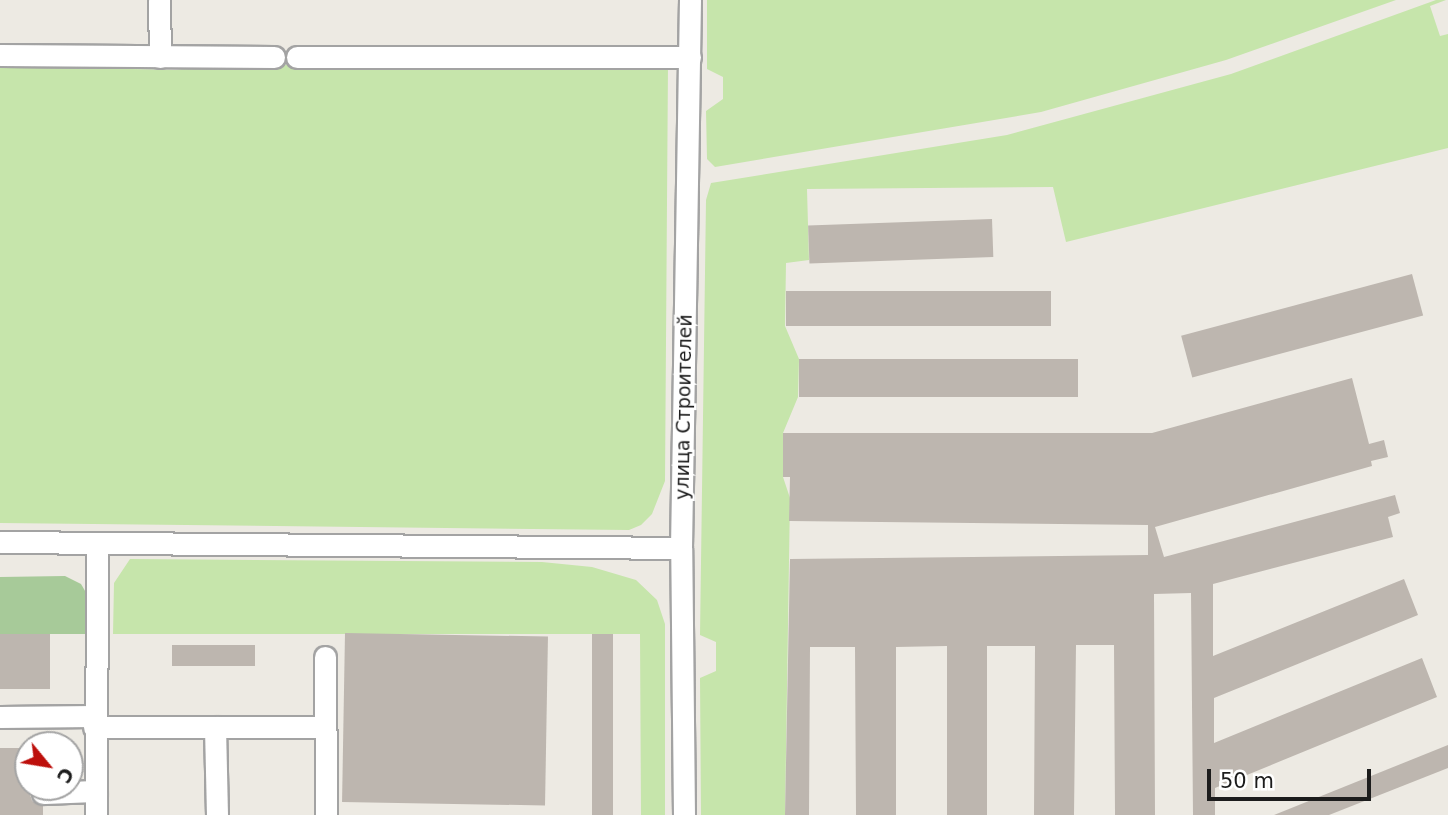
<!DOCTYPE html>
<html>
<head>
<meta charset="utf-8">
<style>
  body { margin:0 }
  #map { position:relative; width:1448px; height:815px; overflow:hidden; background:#edeae3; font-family:"DejaVu Sans",sans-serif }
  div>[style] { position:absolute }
  .grass>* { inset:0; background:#c6e5ab }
  .forest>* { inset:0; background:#a7ca99 }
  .building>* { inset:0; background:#bdb6af; transform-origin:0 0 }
  .roads { filter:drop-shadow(2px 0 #a3a3a3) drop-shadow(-2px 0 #a3a3a3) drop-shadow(0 2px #a3a3a3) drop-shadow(0 -2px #a3a3a3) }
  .minor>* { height:21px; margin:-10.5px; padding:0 10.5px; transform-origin:10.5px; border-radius:10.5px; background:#fff }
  span { translate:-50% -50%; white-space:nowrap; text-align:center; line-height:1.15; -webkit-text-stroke:5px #fff; paint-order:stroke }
  .street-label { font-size:19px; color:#1c1c1c }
  .north { position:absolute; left:14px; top:731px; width:70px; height:70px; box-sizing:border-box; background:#fff; border:2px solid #a4a4a4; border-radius:50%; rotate:120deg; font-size:19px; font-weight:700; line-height:28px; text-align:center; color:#1c1c1c }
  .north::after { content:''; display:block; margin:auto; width:24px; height:32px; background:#bd0f0b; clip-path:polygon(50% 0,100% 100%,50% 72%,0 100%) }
  .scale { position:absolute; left:1207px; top:769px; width:164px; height:32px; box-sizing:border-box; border:4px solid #1c1c1c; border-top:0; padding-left:9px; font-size:21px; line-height:24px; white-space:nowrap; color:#1c1c1c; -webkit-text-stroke:5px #fff; paint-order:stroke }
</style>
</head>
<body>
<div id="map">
  <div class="grass">
    <div style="clip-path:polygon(707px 0,1396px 0,1226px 60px,1041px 112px,715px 167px,707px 159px,706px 111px,723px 99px,723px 77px,707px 69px)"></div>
    <div style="clip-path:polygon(1436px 0,1446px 0,1430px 6px,1440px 36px,1448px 34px,1448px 148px,1066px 242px,1053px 187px,807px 189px,809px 260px,786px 263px,785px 326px,799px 359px,798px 397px,783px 433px,783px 477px,790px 498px,785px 815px,701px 815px,700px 678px,716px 671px,716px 642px,700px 635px,706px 200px,711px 183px,1007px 135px,1231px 74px)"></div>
    <div style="clip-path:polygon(207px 65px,668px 65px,665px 481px,652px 514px,641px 525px,629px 530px,0 523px,0 66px,176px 70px)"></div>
    <div style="clip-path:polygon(130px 559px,542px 562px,592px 567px,636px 580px,657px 600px,665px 624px,665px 815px,641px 815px,640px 634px,113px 634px,114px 583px)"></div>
  </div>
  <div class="forest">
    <div style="clip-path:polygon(65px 576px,81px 584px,88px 596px,87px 634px,0 634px,0 577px)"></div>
  </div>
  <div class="building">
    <div style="left:992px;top:219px;width:38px;height:184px;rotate:88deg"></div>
    <div style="left:1412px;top:274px;width:43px;height:239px;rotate:75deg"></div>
    <div style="left:786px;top:291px;width:265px;height:35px"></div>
    <div style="left:799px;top:359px;width:279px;height:38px"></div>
    <div style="clip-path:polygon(1352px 378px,1369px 444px,1384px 440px,1388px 457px,1371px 461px,1372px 466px,1155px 527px,1164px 557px,1395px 495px,1400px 513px,1388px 517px,1393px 537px,1213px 584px,1213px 656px,1404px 579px,1418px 615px,1214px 698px,1214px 743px,1422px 658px,1437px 697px,1215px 788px,1215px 815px,1193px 815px,1191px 593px,1154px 594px,1155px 815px,1115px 815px,1114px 645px,1076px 645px,1074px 815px,1034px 815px,1035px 646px,987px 646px,987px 815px,947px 815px,947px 646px,896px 647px,896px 815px,856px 815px,855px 647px,810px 647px,809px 815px,785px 815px,790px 559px,1148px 555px,1148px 525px,789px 521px,790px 477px,783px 477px,783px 433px,1152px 433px)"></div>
    <div style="left:345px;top:633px;width:203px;height:169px;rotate:1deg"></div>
    <div style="left:0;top:634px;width:50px;height:55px"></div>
    <div style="left:592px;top:634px;width:21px;height:181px"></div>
    <div style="left:172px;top:645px;width:83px;height:21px"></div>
    <div style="clip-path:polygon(1448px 745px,1448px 768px,1329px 815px,1274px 815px)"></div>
    <div style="clip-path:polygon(0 748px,28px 748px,28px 787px,32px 801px,43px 806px,43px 815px,0 815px)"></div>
  </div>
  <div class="roads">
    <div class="minor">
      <div style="left:159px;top:0;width:57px;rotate:89deg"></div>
      <div style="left:0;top:55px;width:274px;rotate:0.4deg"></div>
      <div style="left:297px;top:57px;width:393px"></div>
      <div style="left:0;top:542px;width:681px;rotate:0.5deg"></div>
      <div style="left:325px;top:657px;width:158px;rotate:89.6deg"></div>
      <div style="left:0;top:717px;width:94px;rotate:-0.6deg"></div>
      <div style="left:94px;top:727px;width:231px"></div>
      <div style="left:215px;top:727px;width:88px;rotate:88.7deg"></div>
      <div style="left:43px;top:793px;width:53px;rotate:-2.2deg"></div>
      <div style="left:96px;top:815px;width:272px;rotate:-89.8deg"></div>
      <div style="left:684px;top:815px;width:267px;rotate:-90.6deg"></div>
      <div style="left:681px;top:548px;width:548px;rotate:-89.06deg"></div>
    </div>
  </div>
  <div class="street-label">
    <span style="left:684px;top:407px;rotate:-89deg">улица Строителей</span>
  </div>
  <div class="north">С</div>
  <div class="scale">50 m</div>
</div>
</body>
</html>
